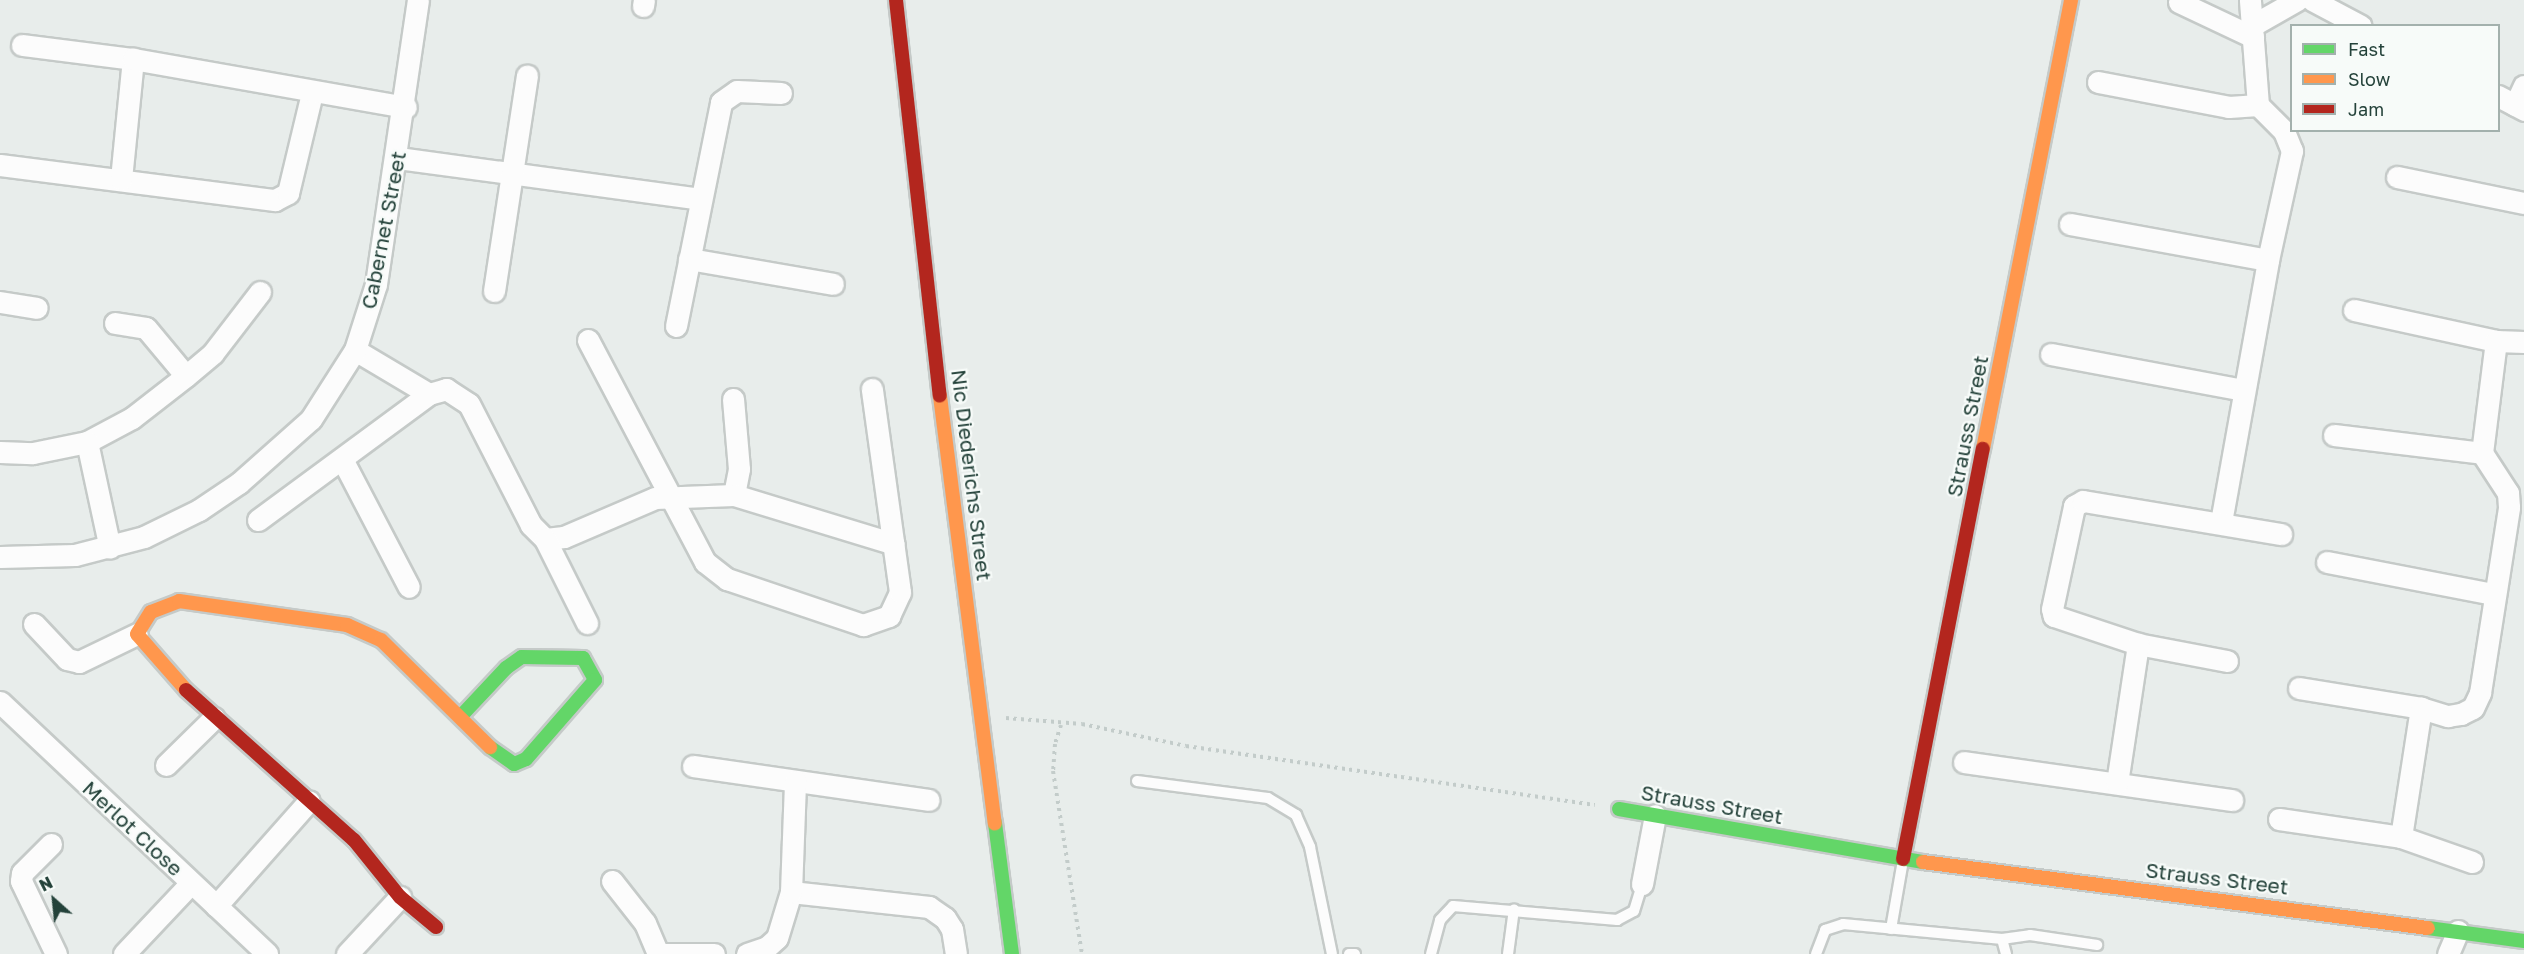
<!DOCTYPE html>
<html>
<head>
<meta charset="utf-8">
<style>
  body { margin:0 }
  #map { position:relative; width:2524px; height:954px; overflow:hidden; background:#e8edeb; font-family:"Golos Text",sans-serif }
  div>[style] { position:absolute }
  .path>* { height:4px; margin-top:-2px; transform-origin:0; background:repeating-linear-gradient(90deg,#c3ccca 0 3px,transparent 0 7.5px) }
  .roads { filter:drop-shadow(2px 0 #c5cac8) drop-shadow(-2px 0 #c5cac8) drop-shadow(0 2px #c5cac8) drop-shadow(0 -2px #c5cac8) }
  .lane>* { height:10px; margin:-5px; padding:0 5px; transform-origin:5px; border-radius:5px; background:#fcfcfc }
  .street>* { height:21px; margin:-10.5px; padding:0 10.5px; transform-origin:10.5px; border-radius:10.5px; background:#fcfcfc }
  .fast>* { height:14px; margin:-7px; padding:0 7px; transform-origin:7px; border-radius:7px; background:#63d668 }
  .slow>* { height:14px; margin:-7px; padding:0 7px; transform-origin:7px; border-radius:7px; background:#ff974d }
  .jam>* { height:14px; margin:-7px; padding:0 7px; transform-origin:7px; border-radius:7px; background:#b3261e }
  span { translate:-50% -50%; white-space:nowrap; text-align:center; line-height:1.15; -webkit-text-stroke:4.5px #f7fbf9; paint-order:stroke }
  .street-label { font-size:21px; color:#24423a }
  .legend { position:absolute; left:2290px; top:24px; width:210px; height:108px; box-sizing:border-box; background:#f7fbf9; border:2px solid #a3b1ad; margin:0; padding:8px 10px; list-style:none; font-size:18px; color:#24423a }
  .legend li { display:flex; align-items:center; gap:12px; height:30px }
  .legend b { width:30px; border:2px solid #a3b1ad }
  .north { position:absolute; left:24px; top:870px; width:60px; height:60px; -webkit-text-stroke:4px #f7fbf9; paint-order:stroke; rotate:333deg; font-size:16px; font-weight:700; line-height:24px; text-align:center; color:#24423a }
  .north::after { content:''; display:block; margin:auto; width:21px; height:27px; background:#24423a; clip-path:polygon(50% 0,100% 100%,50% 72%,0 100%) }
</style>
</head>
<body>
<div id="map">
  <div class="path">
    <div style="left:1006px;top:718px;width:76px;rotate:4.5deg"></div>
    <div style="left:1082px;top:724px;width:106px;rotate:11.9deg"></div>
    <div style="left:1186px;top:746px;width:413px;rotate:8.2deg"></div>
    <div style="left:1061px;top:725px;width:20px;rotate:108deg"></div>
    <div style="left:1055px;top:744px;width:27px;rotate:94deg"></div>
    <div style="left:1053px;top:771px;width:185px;rotate:81deg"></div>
  </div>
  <div class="roads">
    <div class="lane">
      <div style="left:1137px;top:781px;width:132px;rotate:7.4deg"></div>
      <div style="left:1268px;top:798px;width:33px;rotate:31deg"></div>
      <div style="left:1296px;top:815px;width:35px;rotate:66deg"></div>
      <div style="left:1310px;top:847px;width:109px;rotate:78.4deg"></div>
      <div style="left:1891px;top:929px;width:70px;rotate:-80.1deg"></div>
      <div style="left:2002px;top:939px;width:16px;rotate:75deg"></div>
      <div style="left:1349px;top:954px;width:6px"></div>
      <div style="left:1431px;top:954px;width:35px;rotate:-75deg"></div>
      <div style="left:1440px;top:920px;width:19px;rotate:-47deg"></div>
      <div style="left:1453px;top:906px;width:165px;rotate:4.9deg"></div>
      <div style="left:1617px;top:920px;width:19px;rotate:-28deg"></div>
      <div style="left:1634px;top:911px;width:28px;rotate:-73deg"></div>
      <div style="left:1508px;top:954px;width:45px;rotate:-82.4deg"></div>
      <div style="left:1816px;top:954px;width:26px;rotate:-69deg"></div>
      <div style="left:1825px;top:930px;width:19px;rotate:-18deg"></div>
      <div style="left:1843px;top:924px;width:160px;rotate:5.4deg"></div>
      <div style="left:2002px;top:939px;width:28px;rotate:-8deg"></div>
      <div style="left:2030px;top:935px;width:68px;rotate:8.5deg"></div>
    </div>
    <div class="street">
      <div style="left:2312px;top:0;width:55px;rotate:28deg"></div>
      <div style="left:2179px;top:2px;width:82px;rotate:25.3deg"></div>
      <div style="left:643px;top:6px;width:6px;rotate:-81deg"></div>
      <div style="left:2253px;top:25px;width:51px;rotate:-29.6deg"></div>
      <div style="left:22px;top:45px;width:112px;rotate:7.2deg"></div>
      <div style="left:2098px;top:82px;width:133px;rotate:10.8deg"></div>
      <div style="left:2229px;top:107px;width:29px;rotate:-4deg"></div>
      <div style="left:2498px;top:96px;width:30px;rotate:28deg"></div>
      <div style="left:2515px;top:105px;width:21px;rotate:-65deg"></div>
      <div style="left:398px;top:158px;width:305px;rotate:7.7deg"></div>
      <div style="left:0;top:165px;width:277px;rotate:7.3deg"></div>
      <div style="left:275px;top:200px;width:15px;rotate:-28deg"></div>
      <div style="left:288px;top:193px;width:103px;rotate:-76.5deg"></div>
      <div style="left:2397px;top:177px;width:130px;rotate:11.6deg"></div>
      <div style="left:121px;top:179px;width:121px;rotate:-84.3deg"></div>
      <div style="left:133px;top:59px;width:277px;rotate:10deg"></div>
      <div style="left:2070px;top:224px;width:201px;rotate:10.3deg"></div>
      <div style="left:689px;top:259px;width:146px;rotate:9.8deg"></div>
      <div style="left:494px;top:291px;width:218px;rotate:-81.3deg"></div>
      <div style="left:0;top:302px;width:37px;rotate:9deg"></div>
      <div style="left:2354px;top:310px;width:145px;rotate:12.3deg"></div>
      <div style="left:115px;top:323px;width:31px;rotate:9deg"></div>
      <div style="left:146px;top:328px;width:62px;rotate:50.2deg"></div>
      <div style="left:676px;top:326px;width:228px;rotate:-78.6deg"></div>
      <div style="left:721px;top:102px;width:19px;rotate:-35deg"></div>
      <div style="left:737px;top:91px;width:44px;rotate:2.6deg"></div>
      <div style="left:588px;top:340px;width:251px;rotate:62.2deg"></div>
      <div style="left:705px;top:562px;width:28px;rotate:38deg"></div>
      <div style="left:727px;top:579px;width:144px;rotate:18.7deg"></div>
      <div style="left:863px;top:625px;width:28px;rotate:-19deg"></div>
      <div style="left:889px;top:616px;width:26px;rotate:-65deg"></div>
      <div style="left:900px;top:592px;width:205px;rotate:-97.9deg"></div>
      <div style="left:355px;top:350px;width:86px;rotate:30.7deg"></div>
      <div style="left:2051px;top:354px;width:196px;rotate:10.6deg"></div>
      <div style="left:733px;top:399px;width:70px;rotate:85.1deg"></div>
      <div style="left:739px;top:469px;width:26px;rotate:101deg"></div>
      <div style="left:2334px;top:435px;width:149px;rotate:6.9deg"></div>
      <div style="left:87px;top:442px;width:51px;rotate:-28.1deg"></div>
      <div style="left:132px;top:418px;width:68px;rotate:-37.9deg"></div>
      <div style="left:186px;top:376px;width:35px;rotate:-40deg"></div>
      <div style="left:213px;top:353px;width:77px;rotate:-52.4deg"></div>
      <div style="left:0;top:452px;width:33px;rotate:2deg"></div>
      <div style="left:33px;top:453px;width:55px;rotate:-11.5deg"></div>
      <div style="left:87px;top:442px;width:108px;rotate:77.8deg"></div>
      <div style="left:342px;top:459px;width:144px;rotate:62.4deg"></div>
      <div style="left:258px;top:520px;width:212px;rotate:-36.4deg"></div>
      <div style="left:429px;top:394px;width:18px;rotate:-16deg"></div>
      <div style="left:446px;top:389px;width:27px;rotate:33deg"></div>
      <div style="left:469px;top:404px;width:136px;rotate:62.9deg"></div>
      <div style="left:531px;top:525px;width:20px;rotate:45deg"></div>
      <div style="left:545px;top:539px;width:19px;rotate:-6deg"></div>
      <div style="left:564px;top:537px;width:99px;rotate:-23.2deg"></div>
      <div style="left:655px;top:498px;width:79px;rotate:-2.2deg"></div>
      <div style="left:734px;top:495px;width:167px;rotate:17deg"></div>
      <div style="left:2221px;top:522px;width:266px;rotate:-79.8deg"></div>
      <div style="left:2268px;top:260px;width:112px;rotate:-77.6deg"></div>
      <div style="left:2292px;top:151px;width:22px;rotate:-112deg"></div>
      <div style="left:2284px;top:131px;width:37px;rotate:-135deg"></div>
      <div style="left:2258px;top:105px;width:105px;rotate:-94.4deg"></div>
      <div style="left:545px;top:539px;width:94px;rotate:63.4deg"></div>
      <div style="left:0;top:557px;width:75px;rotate:-1.5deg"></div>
      <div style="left:75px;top:555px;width:71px;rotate:-14.6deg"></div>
      <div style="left:144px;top:537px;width:61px;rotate:-26.1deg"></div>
      <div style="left:199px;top:510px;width:48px;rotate:-34deg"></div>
      <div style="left:239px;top:483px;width:96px;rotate:-41.6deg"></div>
      <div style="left:311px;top:419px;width:82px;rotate:-57.5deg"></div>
      <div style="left:355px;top:350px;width:69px;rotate:-72.3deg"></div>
      <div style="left:376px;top:284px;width:287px;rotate:-81.6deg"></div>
      <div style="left:2327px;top:562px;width:169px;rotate:10.9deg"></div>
      <div style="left:34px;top:624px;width:48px;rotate:46.7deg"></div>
      <div style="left:67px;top:659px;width:12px;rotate:14deg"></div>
      <div style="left:79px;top:662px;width:64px;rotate:-25.8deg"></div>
      <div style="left:2227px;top:661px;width:91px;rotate:-169.2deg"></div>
      <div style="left:2138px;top:644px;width:89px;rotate:-161.6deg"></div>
      <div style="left:2054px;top:616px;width:7px;rotate:-106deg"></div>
      <div style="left:2052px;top:609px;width:105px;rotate:-77.9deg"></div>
      <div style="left:2074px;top:506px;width:10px;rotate:-29deg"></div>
      <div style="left:2083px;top:501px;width:201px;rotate:9.5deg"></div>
      <div style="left:2299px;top:688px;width:124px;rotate:9.3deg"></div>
      <div style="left:0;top:702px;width:367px;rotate:43.3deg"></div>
      <div style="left:1964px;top:762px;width:271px;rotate:8.1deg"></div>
      <div style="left:166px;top:765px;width:67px;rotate:-44.4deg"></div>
      <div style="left:693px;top:766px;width:238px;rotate:8.2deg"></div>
      <div style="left:2117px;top:783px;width:141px;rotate:-81.4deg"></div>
      <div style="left:2279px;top:819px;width:123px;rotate:8.4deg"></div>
      <div style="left:51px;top:844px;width:41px;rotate:135deg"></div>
      <div style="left:22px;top:873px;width:8px;rotate:97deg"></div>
      <div style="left:21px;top:881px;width:81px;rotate:64.4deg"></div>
      <div style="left:2472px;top:862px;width:75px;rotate:-160.6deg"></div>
      <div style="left:2401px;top:837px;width:131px;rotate:-81.2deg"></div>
      <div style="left:2421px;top:708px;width:28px;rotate:17deg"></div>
      <div style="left:2448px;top:716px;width:13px;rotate:-9deg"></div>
      <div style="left:2461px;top:714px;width:13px;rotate:-27deg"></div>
      <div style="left:2473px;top:708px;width:17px;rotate:-65deg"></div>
      <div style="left:2480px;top:693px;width:188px;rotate:-81.1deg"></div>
      <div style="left:2509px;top:507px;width:14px;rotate:-94deg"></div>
      <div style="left:2508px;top:493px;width:48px;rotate:-123deg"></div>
      <div style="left:2482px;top:453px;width:113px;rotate:-82.9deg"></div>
      <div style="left:2496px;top:341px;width:28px;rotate:2deg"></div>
      <div style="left:612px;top:881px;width:53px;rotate:51.8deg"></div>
      <div style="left:645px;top:923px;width:34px;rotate:67deg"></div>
      <div style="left:1642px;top:884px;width:70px;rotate:-79.3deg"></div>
      <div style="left:791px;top:892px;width:139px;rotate:6.2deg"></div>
      <div style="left:929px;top:907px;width:19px;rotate:35deg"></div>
      <div style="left:945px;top:918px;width:13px;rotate:58deg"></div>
      <div style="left:952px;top:929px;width:25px;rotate:81deg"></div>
      <div style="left:216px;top:906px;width:140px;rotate:-48.5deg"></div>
      <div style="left:124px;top:954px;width:98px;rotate:-46.7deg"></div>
      <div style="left:347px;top:954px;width:78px;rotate:-47.1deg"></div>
      <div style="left:662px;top:954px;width:52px"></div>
      <div style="left:747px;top:954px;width:21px;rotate:-19deg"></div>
      <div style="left:767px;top:947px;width:13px;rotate:-42deg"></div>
      <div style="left:777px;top:938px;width:48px;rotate:-73.1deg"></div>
      <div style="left:791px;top:892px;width:111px;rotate:-87.9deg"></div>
      <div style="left:2448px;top:954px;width:25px;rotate:-67deg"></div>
    </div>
    <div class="fast">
      <div style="left:461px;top:716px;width:66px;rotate:-46.8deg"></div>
      <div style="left:506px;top:668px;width:19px;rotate:-35deg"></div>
      <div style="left:522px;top:657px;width:61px;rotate:0.9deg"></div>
      <div style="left:583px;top:658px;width:25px;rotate:61deg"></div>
      <div style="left:595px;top:680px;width:105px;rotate:131.1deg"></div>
      <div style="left:526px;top:759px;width:13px;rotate:157deg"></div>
      <div style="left:514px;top:764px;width:29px;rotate:-145deg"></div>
      <div style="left:1619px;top:809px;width:309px;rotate:9.9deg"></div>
      <div style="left:995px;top:823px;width:132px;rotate:82.6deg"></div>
      <div style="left:2428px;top:928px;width:97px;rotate:7.7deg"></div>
    </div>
    <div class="slow">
      <div style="left:940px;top:396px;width:431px;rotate:82.7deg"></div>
      <div style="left:1983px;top:449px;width:458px;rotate:-78.9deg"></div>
      <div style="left:186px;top:690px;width:74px;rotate:-131.2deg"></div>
      <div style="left:137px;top:634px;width:26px;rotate:-58deg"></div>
      <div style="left:151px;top:612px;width:30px;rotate:-21deg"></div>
      <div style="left:179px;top:601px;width:170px;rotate:8.1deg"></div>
      <div style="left:347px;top:625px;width:37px;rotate:24deg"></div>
      <div style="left:381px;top:640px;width:153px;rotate:44.5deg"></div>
      <div style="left:1923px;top:862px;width:509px;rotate:7.45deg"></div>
    </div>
    <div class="jam">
      <div style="left:896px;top:0;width:398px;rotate:83.7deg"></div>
      <div style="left:186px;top:690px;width:225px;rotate:41.8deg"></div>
      <div style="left:354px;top:840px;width:73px;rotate:51.1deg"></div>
      <div style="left:400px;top:897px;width:47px;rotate:39.8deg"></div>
      <div style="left:1903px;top:859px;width:418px;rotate:-79deg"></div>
    </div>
  </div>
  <div class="street-label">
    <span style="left:383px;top:230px;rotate:-79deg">Cabernet Street</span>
    <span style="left:1967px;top:426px;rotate:-79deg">Strauss Street</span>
    <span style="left:972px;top:475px;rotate:83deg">Nic Diederichs Street</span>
    <span style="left:1712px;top:804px;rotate:10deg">Strauss Street</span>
    <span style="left:133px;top:828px;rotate:43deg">Merlot Close</span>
    <span style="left:2217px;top:878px;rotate:7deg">Strauss Street</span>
  </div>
  <ul class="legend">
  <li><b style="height:8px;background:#63d668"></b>Fast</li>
  <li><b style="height:8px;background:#ff974d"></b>Slow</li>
  <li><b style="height:8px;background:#b3261e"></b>Jam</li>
  </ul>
  <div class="north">N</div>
</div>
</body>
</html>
